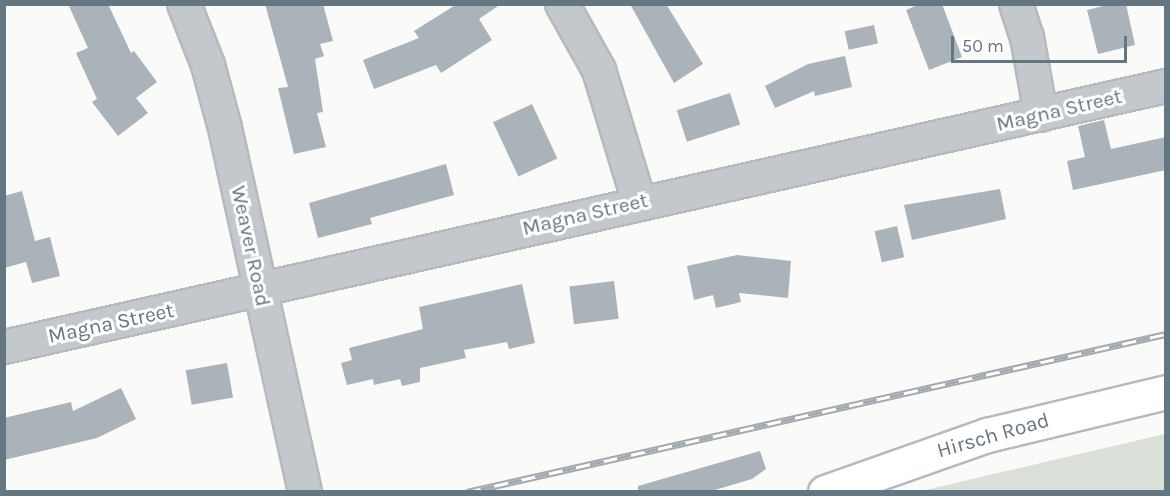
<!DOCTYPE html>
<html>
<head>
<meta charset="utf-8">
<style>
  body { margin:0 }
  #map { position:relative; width:1170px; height:496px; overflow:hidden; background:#fafaf8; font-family:Karla,sans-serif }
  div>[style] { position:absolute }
  .green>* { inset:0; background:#dadfd7 }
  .building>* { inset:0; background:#aab3b9; transform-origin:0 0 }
  .roads { filter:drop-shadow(2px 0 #b5babe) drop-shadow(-2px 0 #b5babe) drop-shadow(0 2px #b5babe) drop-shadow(0 -2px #b5babe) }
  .minor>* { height:32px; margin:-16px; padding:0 16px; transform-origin:16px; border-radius:16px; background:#c3c8cc }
  .major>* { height:33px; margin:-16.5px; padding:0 16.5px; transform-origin:16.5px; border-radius:16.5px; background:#fff }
  .rail>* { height:7px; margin-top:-3.5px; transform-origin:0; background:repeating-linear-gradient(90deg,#fff 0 14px,#a2aab0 0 28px); box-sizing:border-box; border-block:2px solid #a2aab0 }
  span { translate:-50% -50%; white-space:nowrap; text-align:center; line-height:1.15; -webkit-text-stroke:6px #fff; paint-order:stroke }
  .street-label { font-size:21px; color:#657683 }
  .frame { position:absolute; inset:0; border:6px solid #657683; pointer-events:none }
  .scale { position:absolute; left:951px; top:36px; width:176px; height:27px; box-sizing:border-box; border:3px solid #657683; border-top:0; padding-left:8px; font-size:18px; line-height:21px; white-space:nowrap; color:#657683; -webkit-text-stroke:4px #fff; paint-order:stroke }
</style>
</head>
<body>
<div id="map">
  <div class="green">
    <div style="clip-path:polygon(1165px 434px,1165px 491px,921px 491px)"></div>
  </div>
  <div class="building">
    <div style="clip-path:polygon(68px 4px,108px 4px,131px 53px,134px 51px,157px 82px,136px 98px,148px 113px,118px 136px,92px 102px,97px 99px,76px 53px,88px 48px)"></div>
    <div style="clip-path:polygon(265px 4px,323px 4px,333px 41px,320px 44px,324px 56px,315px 59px,323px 112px,317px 113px,326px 147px,294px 154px,278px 88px,288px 87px)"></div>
    <div style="clip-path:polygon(457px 4px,501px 4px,479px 19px,492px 40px,441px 73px,436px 65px,374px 89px,363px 60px,419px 38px,414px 31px)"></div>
    <div style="clip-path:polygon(630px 4px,666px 4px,703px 64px,674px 83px)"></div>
    <div style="clip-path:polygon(920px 4px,942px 4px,962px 57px,929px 70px,906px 10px)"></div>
    <div style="clip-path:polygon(1111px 4px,1126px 4px,1135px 45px,1098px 54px,1087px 10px)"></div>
    <div style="left:874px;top:25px;width:19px;height:30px;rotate:78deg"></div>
    <div style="clip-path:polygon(845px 56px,852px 87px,815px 96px,814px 91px,775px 108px,765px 86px,808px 64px)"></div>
    <div style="left:730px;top:93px;width:33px;height:56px;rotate:72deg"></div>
    <div style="left:532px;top:104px;width:60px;height:43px;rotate:65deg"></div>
    <div style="clip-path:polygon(1104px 120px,1111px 149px,1166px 137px,1166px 170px,1073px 190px,1067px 161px,1085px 157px,1078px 126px)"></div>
    <div style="clip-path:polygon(446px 164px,454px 195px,370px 218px,372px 224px,318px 238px,309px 203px)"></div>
    <div style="clip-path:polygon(1000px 189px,1006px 219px,912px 240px,904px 205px)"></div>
    <div style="clip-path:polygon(22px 191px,35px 241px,50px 237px,60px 276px,32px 283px,26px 262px,4px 268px,4px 196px)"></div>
    <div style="left:897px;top:226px;width:32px;height:23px;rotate:77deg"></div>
    <div style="clip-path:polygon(737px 255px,791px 261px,788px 298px,739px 293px,741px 302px,716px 308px,713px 295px,694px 300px,687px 266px)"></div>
    <div style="left:614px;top:281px;width:38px;height:45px;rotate:83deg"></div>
    <div style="clip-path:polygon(522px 284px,535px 343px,509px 349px,507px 342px,464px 350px,466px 358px,420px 368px,420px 382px,402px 386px,400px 379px,374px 385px,373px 379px,347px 385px,341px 363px,352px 360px,349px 348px,423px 329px,419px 307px)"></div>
    <div style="left:227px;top:363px;width:35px;height:42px;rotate:80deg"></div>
    <div style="clip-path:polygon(121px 388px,136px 419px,97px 438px,4px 460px,4px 418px,71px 402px,73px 411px)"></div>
    <div style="clip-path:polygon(760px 451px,766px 469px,752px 479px,708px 492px,638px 492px,638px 486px)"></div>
  </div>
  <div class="roads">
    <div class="minor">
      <div style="left:184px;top:4px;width:66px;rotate:68.5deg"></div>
      <div style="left:208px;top:65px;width:65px;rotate:74.9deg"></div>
      <div style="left:225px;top:128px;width:373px;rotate:77.6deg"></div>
      <div style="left:562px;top:4px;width:76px;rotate:60.7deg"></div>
      <div style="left:599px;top:70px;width:138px;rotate:73.1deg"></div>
      <div style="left:1016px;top:4px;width:35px;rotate:72deg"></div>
      <div style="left:1027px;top:37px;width:79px;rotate:79.8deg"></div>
      <div style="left:4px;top:347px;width:1191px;rotate:-12.66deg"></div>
    </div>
    <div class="major">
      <div style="left:825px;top:492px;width:172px;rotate:-19.4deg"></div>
      <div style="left:987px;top:435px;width:184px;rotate:-13.5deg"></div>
    </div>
  </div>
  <div class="rail">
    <div style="left:467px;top:492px;width:717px;rotate:-12.74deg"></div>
  </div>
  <div class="street-label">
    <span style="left:1059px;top:110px;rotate:-13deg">Magna Street</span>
    <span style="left:585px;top:214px;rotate:-13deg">Magna Street</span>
    <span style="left:251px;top:246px;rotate:78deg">Weaver Road</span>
    <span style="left:111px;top:323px;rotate:-12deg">Magna Street</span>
    <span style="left:993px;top:435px;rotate:-16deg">Hirsch Road</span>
  </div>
  <div class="frame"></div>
  <div class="scale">50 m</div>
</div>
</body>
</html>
